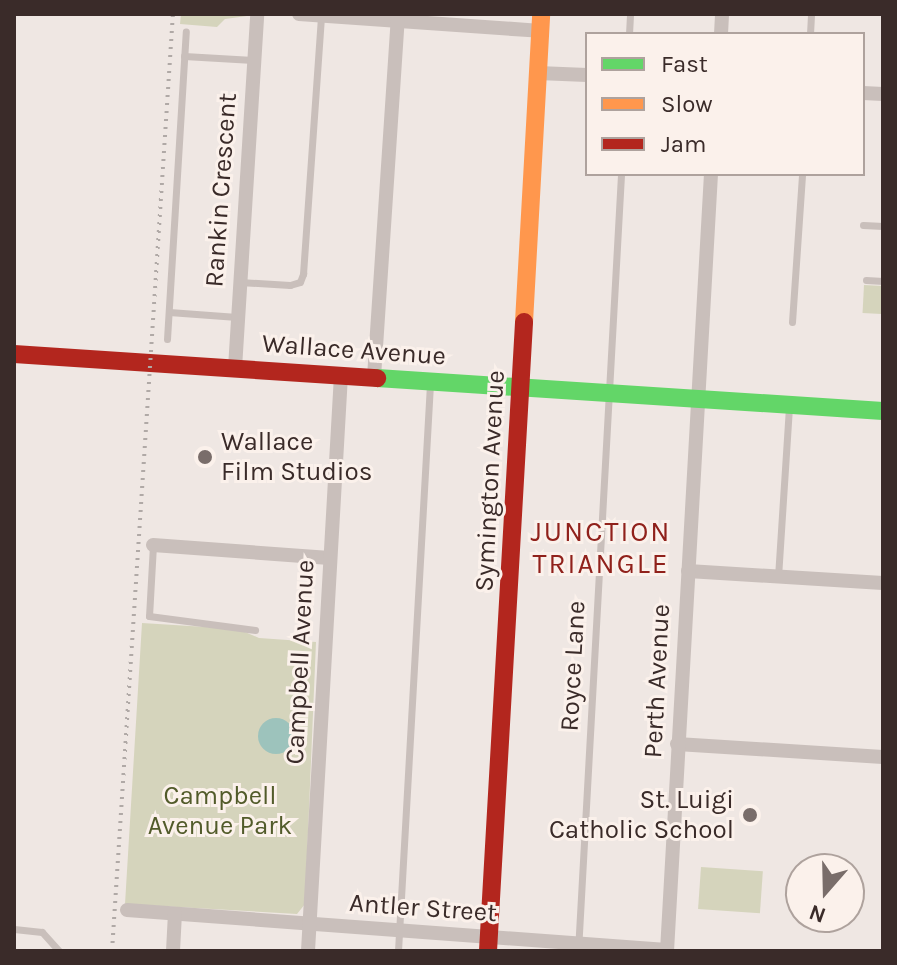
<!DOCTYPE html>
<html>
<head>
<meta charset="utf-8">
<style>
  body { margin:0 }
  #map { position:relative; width:897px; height:965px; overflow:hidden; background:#efe7e3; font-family:Karla,sans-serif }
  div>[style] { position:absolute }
  .green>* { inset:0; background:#d5d4bc; transform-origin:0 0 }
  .water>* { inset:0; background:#9dc3bc }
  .round { border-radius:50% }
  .lane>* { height:7px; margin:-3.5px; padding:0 3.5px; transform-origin:3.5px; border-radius:3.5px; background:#c9bfbb }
  .street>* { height:14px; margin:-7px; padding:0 7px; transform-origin:7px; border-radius:7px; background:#c9bfbb }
  .fast>* { height:18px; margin:-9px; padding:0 9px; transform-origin:9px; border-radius:9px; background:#63d668 }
  .slow>* { height:18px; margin:-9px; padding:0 9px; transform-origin:9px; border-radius:9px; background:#ff974d }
  .jam>* { height:18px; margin:-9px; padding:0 9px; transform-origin:9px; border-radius:9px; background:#b3261e }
  .rail>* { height:4px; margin-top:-2px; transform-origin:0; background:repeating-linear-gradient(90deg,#b0a9a6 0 2px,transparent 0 8px) }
  .dots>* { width:22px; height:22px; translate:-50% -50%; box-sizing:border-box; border:4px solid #fbf1eb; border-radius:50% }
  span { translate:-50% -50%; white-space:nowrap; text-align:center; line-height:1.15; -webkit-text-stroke:6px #fbf1eb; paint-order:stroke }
  .street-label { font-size:26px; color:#3a2b29 }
  .poi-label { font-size:26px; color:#3a2b29 }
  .left { translate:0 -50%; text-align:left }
  .right { translate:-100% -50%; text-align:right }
  .park-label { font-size:26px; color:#525b2a }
  .neighbourhood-label { font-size:28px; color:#90211b; letter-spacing:2px }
  .frame { position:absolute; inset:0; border:16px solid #3a2b29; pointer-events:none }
  .legend { position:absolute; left:585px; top:32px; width:280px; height:144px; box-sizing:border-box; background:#fbf1eb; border:2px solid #aea29d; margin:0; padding:10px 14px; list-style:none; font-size:24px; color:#3a2b29 }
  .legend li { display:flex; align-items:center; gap:16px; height:40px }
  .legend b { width:40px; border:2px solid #aea29d }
  .north { position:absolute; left:785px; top:853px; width:80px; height:80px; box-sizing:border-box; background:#fbf1eb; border:2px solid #aea29d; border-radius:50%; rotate:200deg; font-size:22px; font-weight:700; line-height:32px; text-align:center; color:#3a2b29 }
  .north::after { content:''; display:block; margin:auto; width:28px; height:36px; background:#796d6a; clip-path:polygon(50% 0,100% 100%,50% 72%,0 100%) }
</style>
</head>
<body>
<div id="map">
  <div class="green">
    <div style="clip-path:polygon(181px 14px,247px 14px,247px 16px,225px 19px,217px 27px,180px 24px)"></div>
    <div style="left:864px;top:285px;width:19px;height:28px;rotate:3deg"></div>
    <div style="clip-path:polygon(142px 623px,238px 629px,259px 638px,316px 642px,305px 904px,297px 914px,125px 904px)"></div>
    <div style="left:701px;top:867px;width:62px;height:42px;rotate:4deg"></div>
  </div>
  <div class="water">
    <div class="round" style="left:258px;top:718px;width:36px;height:36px"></div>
  </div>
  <div class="lane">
    <div style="left:629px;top:34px;width:20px;rotate:-87deg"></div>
    <div style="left:810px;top:34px;width:20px;rotate:-87deg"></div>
    <div style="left:184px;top:56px;width:69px;rotate:3.3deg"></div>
    <div style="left:863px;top:225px;width:20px;rotate:3deg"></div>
    <div style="left:866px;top:280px;width:17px;rotate:3deg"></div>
    <div style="left:239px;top:282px;width:51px;rotate:3.4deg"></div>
    <div style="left:290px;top:285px;width:10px;rotate:-17deg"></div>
    <div style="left:300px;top:282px;width:9px;rotate:-69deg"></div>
    <div style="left:303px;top:274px;width:259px;rotate:-86deg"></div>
    <div style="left:169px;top:312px;width:68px;rotate:4.2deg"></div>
    <div style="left:792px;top:322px;width:148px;rotate:-86.1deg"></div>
    <div style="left:167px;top:339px;width:308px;rotate:-86.5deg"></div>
    <div style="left:153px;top:545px;width:71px;rotate:93.2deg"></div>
    <div style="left:149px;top:616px;width:107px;rotate:7.5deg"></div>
    <div style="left:778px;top:577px;width:171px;rotate:-86.3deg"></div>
    <div style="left:14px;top:929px;width:28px;rotate:6deg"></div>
    <div style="left:42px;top:932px;width:25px;rotate:48deg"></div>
    <div style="left:398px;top:951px;width:568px;rotate:-86.77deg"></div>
    <div style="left:578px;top:951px;width:778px;rotate:-86.83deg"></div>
  </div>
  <div class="street">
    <div style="left:299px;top:14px;width:242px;rotate:4deg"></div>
    <div style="left:721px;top:34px;width:20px;rotate:-87deg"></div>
    <div style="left:538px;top:73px;width:49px;rotate:2.3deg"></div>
    <div style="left:863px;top:93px;width:20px;rotate:3deg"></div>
    <div style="left:235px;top:368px;width:355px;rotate:-86.4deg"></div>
    <div style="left:374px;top:377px;width:364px;rotate:-86.2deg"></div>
    <div style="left:153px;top:545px;width:177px;rotate:4.2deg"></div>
    <div style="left:688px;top:571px;width:195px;rotate:3.5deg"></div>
    <div style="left:677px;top:744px;width:206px;rotate:3.6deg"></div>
    <div style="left:127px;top:910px;width:541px;rotate:4.24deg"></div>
    <div style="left:173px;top:951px;width:37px;rotate:-87deg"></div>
    <div style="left:308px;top:951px;width:577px;rotate:-86.72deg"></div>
    <div style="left:667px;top:951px;width:778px;rotate:-86.76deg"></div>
  </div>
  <div class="fast">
    <div style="left:377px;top:378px;width:507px;rotate:3.73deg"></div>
  </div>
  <div class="slow">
    <div style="left:524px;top:322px;width:308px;rotate:-86.8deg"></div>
  </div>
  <div class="jam">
    <div style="left:14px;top:354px;width:364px;rotate:3.8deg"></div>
    <div style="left:488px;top:951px;width:630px;rotate:-86.72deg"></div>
  </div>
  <div class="rail">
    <div style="left:112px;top:951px;width:939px;rotate:-86.28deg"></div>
  </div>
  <div class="dots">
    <div style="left:205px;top:457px;background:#796d6a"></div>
    <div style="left:750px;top:815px;background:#796d6a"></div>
  </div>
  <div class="street-label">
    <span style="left:221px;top:190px;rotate:-86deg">Rankin Crescent</span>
    <span style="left:354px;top:350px;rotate:4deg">Wallace Avenue</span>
    <span style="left:490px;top:481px;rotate:-87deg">Symington Avenue</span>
    <span style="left:300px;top:662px;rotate:-87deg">Campbell Avenue</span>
    <span style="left:573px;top:666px;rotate:-87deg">Royce Lane</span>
    <span style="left:657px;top:681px;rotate:-87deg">Perth Avenue</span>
    <span style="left:423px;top:908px;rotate:4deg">Antler Street</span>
  </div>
  <div class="poi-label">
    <span class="left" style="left:221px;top:457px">Wallace<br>Film Studios</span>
    <span class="right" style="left:734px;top:815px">St. Luigi<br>Catholic School</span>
  </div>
  <div class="park-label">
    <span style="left:220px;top:811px">Campbell<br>Avenue Park</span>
  </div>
  <div class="neighbourhood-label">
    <span style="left:601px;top:548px">JUNCTION<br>TRIANGLE</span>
  </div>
  <div class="frame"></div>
  <ul class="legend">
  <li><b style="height:10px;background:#63d668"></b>Fast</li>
  <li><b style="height:10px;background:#ff974d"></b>Slow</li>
  <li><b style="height:10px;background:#b3261e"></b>Jam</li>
  </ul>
  <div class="north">N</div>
</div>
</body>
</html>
